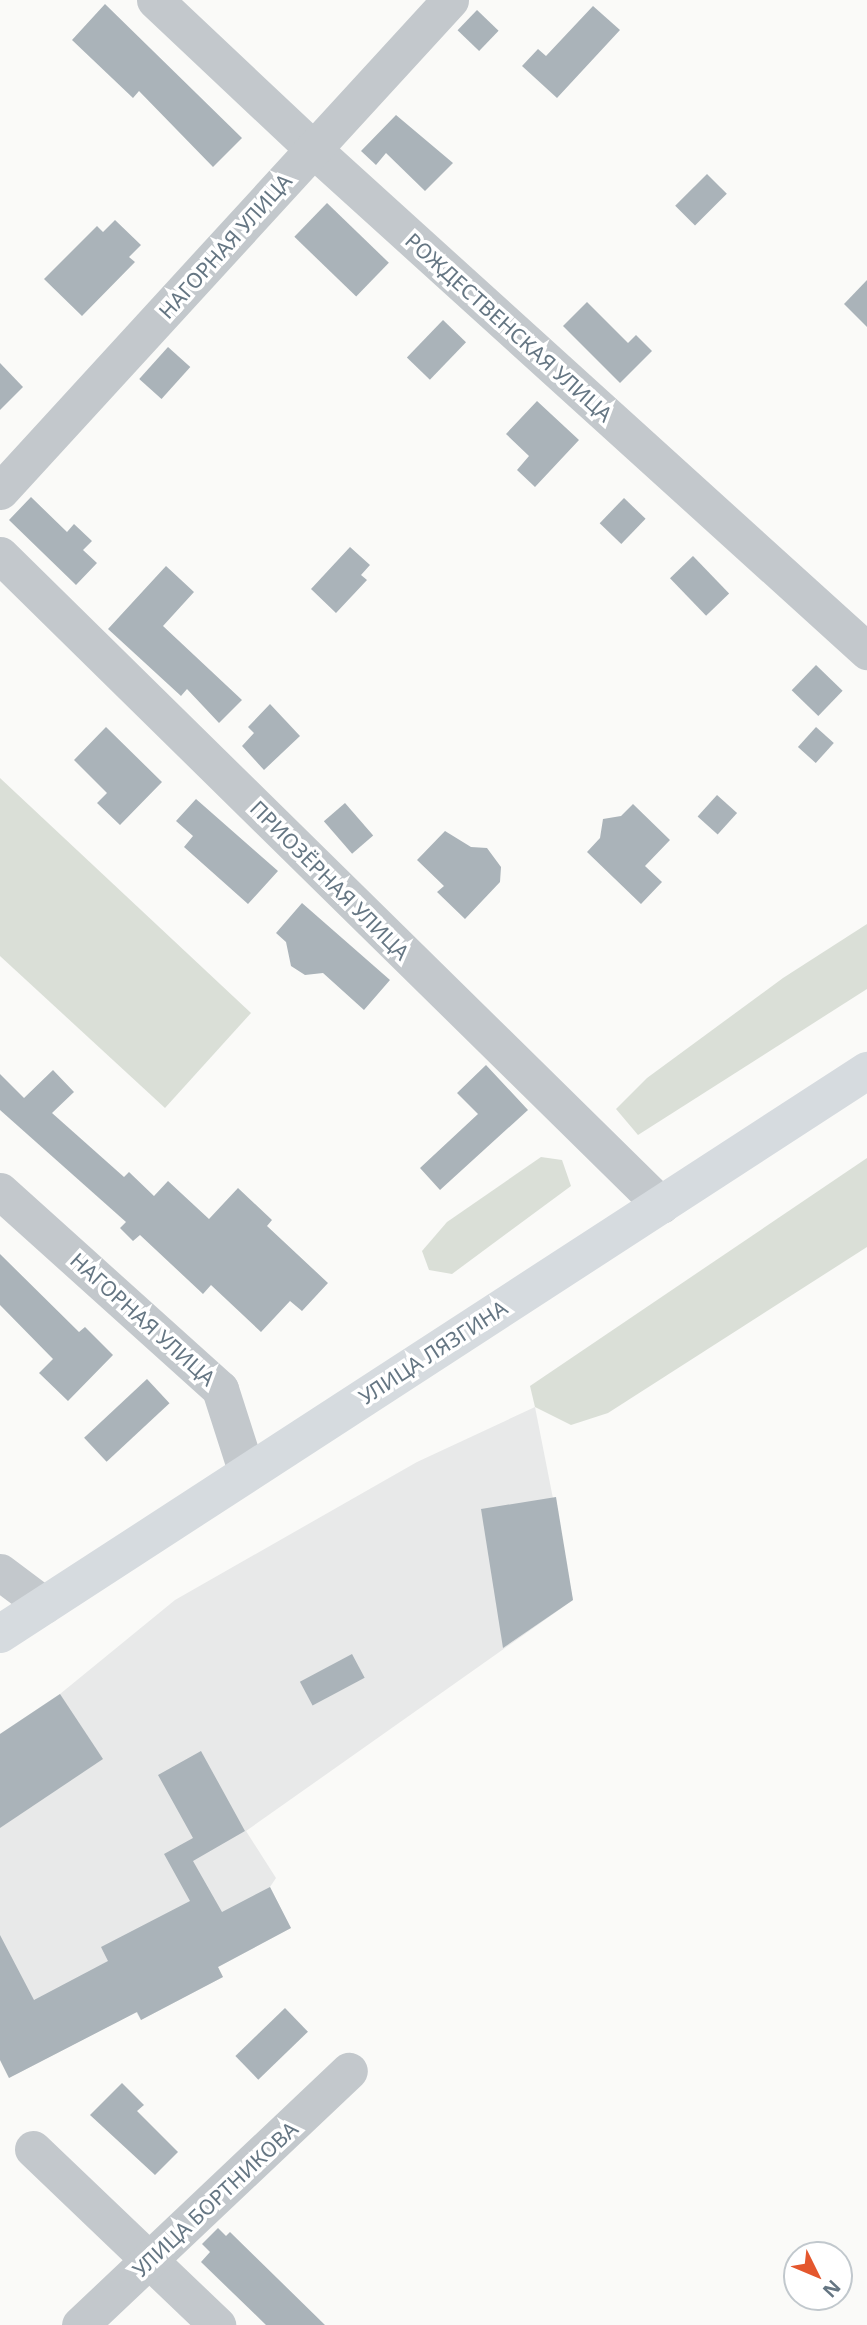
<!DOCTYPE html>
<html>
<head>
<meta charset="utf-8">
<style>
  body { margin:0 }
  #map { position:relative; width:867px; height:2325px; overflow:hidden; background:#fafaf8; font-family:"Noto Sans",sans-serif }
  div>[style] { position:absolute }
  .built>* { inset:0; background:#e8e9e9 }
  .green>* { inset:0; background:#dadfd7 }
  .building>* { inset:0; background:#aab3b9; transform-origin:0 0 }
  .minor>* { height:37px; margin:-18.5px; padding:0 18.5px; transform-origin:18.5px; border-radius:18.5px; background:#c3c8cc }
  .major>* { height:38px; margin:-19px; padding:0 19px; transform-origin:19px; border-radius:19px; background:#d6dbdf }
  span { translate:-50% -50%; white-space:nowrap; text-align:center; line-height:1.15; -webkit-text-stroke:7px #fff; paint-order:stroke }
  .street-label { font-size:21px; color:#657683 }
  .north { position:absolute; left:783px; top:2241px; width:70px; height:70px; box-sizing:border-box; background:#fff; border:2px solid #c1c8cd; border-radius:50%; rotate:133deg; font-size:19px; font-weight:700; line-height:28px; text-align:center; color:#657683 }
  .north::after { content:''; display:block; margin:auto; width:24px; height:32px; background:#e4572e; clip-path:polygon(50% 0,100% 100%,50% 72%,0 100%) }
</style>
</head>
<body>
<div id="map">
  <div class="built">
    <div style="clip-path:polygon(535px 1407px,573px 1600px,246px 1831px,276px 1878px,270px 1887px,291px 1928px,218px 1967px,223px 1977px,141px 2020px,136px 2012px,9px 2078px,0 2060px,0 1734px,60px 1694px,175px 1600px,417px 1462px)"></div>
  </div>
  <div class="green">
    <div style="clip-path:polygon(0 778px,251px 1013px,165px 1108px,0 956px)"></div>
    <div style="clip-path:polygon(867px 924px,867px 989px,638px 1135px,616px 1109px,647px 1078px,783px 978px)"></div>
    <div style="clip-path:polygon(541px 1157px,562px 1160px,571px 1186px,452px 1274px,429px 1270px,422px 1251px,447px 1222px)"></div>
    <div style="clip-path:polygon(867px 1158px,867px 1247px,608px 1413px,571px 1425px,535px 1407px,530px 1386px)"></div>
  </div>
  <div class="building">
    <div style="clip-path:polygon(105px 4px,242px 138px,213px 167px,139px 91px,133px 98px,72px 40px)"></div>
    <div style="clip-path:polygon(593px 6px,620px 30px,557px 98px,522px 66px,538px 49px,546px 56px)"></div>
    <div style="left:477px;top:10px;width:30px;height:28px;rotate:44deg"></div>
    <div style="clip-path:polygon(396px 115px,453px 163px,425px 191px,386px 153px,376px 165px,361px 151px)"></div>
    <div style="left:707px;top:174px;width:28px;height:45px;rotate:45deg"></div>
    <div style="left:327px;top:203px;width:86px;height:47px;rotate:44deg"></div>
    <div style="clip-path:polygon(115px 220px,141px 245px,129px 257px,135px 262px,82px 316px,44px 279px,97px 226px,103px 232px)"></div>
    <div style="clip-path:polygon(867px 280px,867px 327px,844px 304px)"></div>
    <div style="clip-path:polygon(587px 302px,628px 343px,636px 335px,652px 351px,620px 383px,563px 326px)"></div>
    <div style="left:443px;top:320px;width:32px;height:52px;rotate:44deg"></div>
    <div style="left:168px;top:347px;width:30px;height:43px;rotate:42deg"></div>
    <div style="clip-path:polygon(0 363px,23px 387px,0 410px)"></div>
    <div style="clip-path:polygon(537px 401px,579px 440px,535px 487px,517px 470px,529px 456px,506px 434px)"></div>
    <div style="clip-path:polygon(31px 497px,67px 532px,74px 524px,92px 541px,83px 550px,97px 563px,76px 585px,9px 520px)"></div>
    <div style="left:624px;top:498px;width:30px;height:35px;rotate:44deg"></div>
    <div style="clip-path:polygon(350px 547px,370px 565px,361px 575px,367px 580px,336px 613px,311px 589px)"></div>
    <div style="left:693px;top:556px;width:52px;height:32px;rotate:46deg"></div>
    <div style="clip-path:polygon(166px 566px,194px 592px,163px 626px,242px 700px,219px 723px,187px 689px,181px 696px,108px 629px)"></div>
    <div style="left:816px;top:665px;width:37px;height:35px;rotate:44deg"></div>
    <div style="clip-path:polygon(270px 704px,300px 736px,264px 770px,242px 746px,254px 733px,248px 727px)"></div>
    <div style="clip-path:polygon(106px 727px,162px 782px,120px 825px,97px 803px,107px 793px,74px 760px)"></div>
    <div style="left:816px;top:727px;width:24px;height:27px;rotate:42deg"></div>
    <div style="left:717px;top:795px;width:27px;height:29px;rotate:42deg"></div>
    <div style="clip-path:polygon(196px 799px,278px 871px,248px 904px,184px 847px,193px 836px,176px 821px)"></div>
    <div style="left:345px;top:803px;width:43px;height:28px;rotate:49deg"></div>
    <div style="clip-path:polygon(633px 804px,670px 840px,645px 866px,662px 882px,641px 904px,587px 852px,600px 838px,603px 819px,621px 816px)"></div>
    <div style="clip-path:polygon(445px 831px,471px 847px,487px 848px,501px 867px,500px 882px,465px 919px,437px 892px,444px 886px,417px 860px)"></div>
    <div style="clip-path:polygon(302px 903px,390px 980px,364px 1010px,323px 973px,305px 975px,291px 966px,286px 942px,276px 933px)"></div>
    <div style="clip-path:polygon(486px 1065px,528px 1110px,440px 1190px,420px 1168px,478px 1114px,457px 1093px)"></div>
    <div style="clip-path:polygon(53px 1070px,74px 1092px,52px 1113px,124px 1177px,129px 1172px,154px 1196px,168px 1181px,209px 1219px,238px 1188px,272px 1220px,267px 1226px,328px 1283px,302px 1311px,290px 1301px,261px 1332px,211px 1285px,203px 1294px,140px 1235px,133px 1241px,120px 1228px,126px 1222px,0 1110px,0 1074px,24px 1098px)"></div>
    <div style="clip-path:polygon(0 1254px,79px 1332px,85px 1327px,113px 1355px,68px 1401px,39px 1373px,53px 1359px,0 1305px)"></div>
    <div style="left:147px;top:1379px;width:33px;height:86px;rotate:47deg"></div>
    <div style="clip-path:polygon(556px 1497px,573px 1600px,503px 1648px,481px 1509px)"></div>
    <div style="left:352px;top:1654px;width:27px;height:59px;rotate:62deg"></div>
    <div style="clip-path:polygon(60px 1694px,103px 1759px,0 1828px,0 1734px)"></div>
    <div style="clip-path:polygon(201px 1751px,245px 1831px,193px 1861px,222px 1912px,270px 1887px,291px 1928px,218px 1967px,223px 1977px,141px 2020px,137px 2012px,9px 2078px,0 2060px,0 1935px,34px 2000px,108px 1961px,101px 1947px,190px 1901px,164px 1854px,193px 1838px,158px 1775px)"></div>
    <div style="left:285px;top:2008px;width:33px;height:69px;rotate:46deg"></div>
    <div style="clip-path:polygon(122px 2083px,144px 2105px,137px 2111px,178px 2152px,155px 2175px,90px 2115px)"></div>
    <div style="clip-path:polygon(218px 2228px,226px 2236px,230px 2232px,325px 2325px,266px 2325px,201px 2262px,210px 2252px,202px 2244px)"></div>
  </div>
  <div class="minor">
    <div style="left:155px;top:0;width:217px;rotate:43.3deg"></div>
    <div style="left:313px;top:149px;width:748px;rotate:42.18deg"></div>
    <div style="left:0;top:491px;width:666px;rotate:-47.49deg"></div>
    <div style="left:0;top:555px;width:927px;rotate:44.52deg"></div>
    <div style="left:0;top:1191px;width:296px;rotate:42deg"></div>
    <div style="left:220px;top:1389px;width:88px;rotate:72.2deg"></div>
    <div style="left:0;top:1572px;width:55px;rotate:36.9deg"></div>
    <div style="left:33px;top:2149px;width:255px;rotate:43.7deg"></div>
    <div style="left:80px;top:2325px;width:370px;rotate:-43.4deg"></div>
  </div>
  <div class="major">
    <div style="left:0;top:1634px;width:1034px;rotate:-33deg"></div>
  </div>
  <div class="street-label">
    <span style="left:225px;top:246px;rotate:-48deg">НАГОРНАЯ УЛИЦА</span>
    <span style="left:509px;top:327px;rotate:42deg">РОЖДЕСТВЕНСКАЯ УЛИЦА</span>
    <span style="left:330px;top:880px;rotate:45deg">ПРИОЗЁРНАЯ УЛИЦА</span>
    <span style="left:143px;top:1319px;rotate:42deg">НАГОРНАЯ УЛИЦА</span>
    <span style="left:433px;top:1352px;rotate:-33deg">УЛИЦА ЛЯЗГИНА</span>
    <span style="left:215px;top:2199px;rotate:-43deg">УЛИЦА БОРТНИКОВА</span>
  </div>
  <div class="north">N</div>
</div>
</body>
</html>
